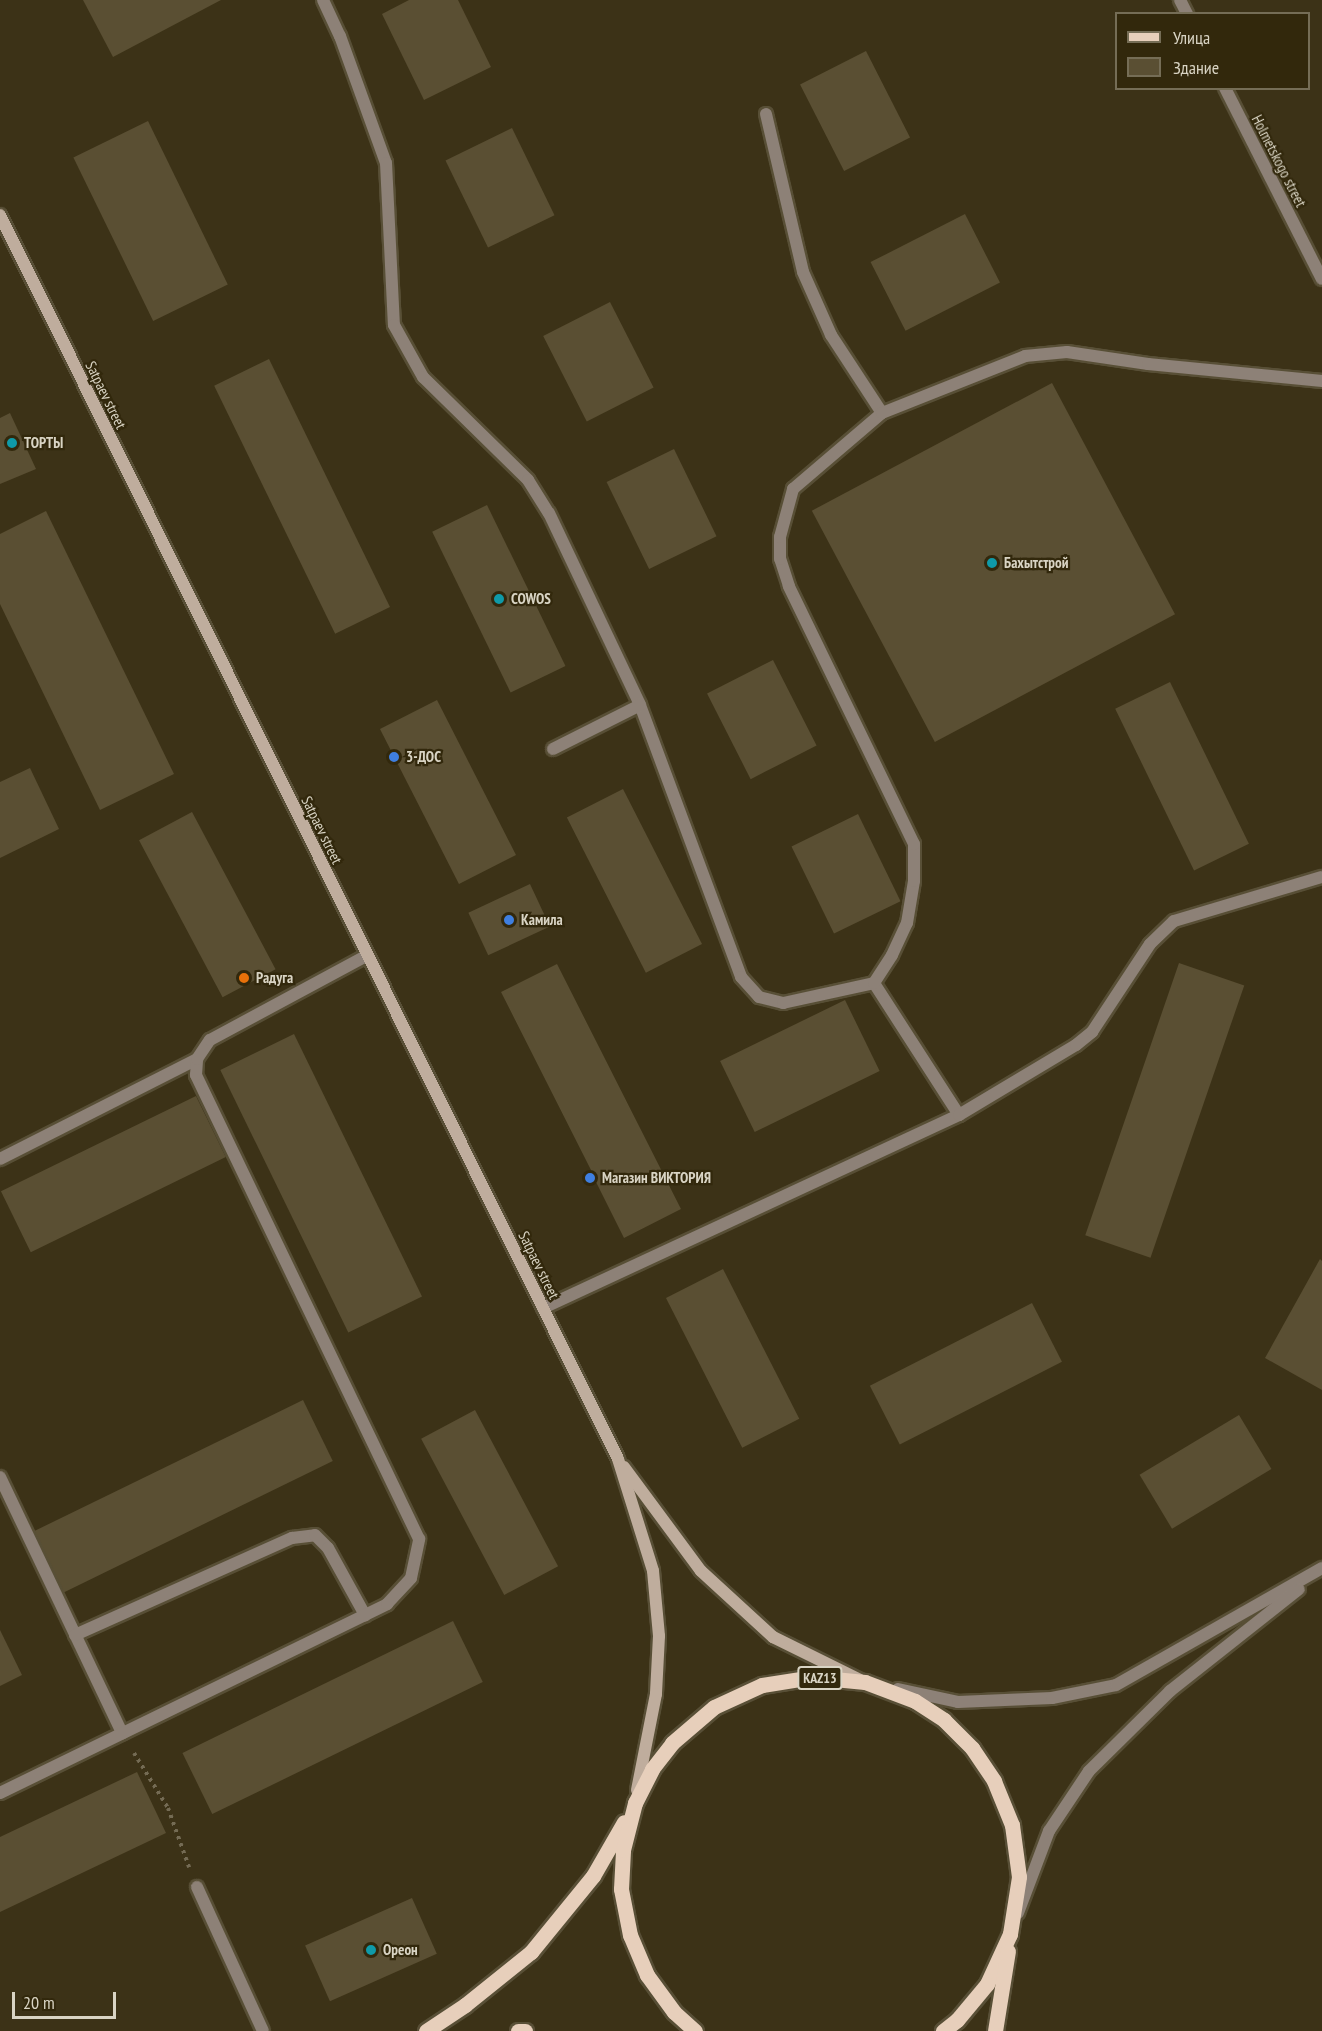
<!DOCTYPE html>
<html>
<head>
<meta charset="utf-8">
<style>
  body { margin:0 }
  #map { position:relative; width:1322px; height:2031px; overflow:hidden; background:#3c3217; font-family:"PT Sans Narrow",sans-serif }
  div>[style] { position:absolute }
  .building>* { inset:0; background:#5a4f33; transform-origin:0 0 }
  .path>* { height:4px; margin-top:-2px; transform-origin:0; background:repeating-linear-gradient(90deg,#746b54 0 3px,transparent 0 7.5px) }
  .roads { filter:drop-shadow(2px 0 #584f36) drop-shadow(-2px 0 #584f36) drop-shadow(0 2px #584f36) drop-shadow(0 -2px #584f36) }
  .service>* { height:12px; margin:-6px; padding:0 6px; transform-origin:6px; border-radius:6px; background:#8d8177 }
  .minor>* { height:12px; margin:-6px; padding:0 6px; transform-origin:6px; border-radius:6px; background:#8d8177 }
  .tertiary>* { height:12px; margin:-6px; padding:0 6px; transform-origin:6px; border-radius:6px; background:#8d8177 }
  .secondary>* { height:12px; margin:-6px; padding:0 6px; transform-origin:6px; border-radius:6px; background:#bfad9d }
  .primary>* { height:15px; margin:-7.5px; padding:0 7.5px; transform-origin:7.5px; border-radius:7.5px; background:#e7cfbb }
  .dots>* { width:16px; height:16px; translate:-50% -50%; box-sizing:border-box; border:3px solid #32280c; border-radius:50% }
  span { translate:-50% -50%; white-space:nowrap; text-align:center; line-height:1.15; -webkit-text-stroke:4.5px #32280c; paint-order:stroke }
  .shield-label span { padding:2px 4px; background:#32280c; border:2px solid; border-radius:4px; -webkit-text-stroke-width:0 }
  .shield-label { font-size:14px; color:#d9d4c4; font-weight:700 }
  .street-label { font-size:15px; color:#d9d4c4 }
  .poi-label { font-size:15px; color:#d9d4c4; font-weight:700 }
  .left { translate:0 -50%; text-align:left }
  .legend { position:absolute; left:1115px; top:12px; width:195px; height:78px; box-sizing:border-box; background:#32280c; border:2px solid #756d56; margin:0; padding:8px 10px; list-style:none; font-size:18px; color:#d9d4c4 }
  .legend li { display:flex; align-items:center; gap:12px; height:30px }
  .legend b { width:30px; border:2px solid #756d56 }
  .scale { position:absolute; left:12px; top:1992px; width:104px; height:27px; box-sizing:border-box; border:3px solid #d9d4c4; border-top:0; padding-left:8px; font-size:18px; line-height:21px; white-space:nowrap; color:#d9d4c4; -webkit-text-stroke:4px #32280c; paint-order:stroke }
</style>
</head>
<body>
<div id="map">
  <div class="building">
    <div style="clip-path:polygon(83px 0,221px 0,113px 57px)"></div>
    <div style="clip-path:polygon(409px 0,458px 0,491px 67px,424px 100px,382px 14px)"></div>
    <div style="left:866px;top:51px;width:97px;height:74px;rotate:63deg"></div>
    <div style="left:148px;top:121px;width:182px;height:83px;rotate:64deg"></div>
    <div style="left:512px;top:128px;width:97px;height:74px;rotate:64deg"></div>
    <div style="left:965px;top:214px;width:77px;height:106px;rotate:63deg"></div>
    <div style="left:610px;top:302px;width:96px;height:75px;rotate:63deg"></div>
    <div style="left:269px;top:359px;width:276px;height:61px;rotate:64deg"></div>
    <div style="left:1052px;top:383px;width:262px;height:272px;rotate:62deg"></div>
    <div style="clip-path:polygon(10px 413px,36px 469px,0 484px,0 418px)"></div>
    <div style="left:674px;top:449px;width:97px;height:75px;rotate:64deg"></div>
    <div style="left:487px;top:505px;width:179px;height:61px;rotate:64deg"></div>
    <div style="clip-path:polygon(46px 511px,174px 774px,100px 810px,0 604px,0 534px)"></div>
    <div style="left:773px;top:660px;width:96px;height:74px;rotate:63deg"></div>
    <div style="left:1170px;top:682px;width:180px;height:61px;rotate:64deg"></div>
    <div style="left:437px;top:700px;width:174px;height:64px;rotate:63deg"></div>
    <div style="clip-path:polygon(30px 768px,59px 829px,0 858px,0 782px)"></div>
    <div style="left:623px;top:789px;width:174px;height:63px;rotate:63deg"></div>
    <div style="left:192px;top:812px;width:178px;height:60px;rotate:62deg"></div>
    <div style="left:858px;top:814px;width:97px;height:74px;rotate:64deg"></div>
    <div style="left:530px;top:884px;width:47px;height:68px;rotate:65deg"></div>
    <div style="left:1179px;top:963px;width:69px;height:288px;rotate:19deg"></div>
    <div style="clip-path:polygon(557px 964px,681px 1209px,624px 1238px,596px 1182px,591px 1185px,585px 1173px,591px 1170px,501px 992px)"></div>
    <div style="left:845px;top:1000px;width:79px;height:139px;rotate:64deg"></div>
    <div style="left:294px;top:1034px;width:292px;height:82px;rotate:64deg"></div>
    <div style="left:196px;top:1096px;width:68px;height:217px;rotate:64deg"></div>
    <div style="clip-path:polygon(1320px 1259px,1322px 1261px,1322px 1390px,1265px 1358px)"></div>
    <div style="left:723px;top:1269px;width:168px;height:64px;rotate:63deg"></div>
    <div style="left:1032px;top:1303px;width:66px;height:182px;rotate:63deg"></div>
    <div style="left:303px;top:1400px;width:68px;height:300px;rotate:64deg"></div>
    <div style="left:475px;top:1410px;width:177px;height:61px;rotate:62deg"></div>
    <div style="left:1239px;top:1415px;width:63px;height:116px;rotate:59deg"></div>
    <div style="left:453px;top:1621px;width:68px;height:301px;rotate:64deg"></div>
    <div style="clip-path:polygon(0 1630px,22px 1675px,0 1686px)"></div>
    <div style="clip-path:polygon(137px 1772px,166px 1833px,0 1912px,0 1837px)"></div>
    <div style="left:412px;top:1898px;width:61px;height:117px;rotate:66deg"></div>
  </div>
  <div class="path">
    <div style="left:134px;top:1753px;width:65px;rotate:58.3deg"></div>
    <div style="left:168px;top:1808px;width:63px;rotate:70.4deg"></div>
  </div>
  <div class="roads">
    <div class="service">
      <div style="left:323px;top:0;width:40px;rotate:65deg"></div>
      <div style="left:340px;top:36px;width:135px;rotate:70.1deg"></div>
      <div style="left:386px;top:163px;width:162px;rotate:87.2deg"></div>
      <div style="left:394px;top:325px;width:60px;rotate:60.9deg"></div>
      <div style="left:423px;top:377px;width:147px;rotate:44.4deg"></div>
      <div style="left:528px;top:480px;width:39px;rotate:58deg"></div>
      <div style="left:549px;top:513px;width:212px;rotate:64.6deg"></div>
      <div style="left:640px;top:705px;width:290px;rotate:69.6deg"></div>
      <div style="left:741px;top:977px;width:27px;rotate:48deg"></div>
      <div style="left:759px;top:997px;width:25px;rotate:14deg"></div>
      <div style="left:783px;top:1003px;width:93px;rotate:-12.4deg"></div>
      <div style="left:766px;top:114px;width:162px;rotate:76.8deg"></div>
      <div style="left:803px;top:272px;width:69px;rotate:66deg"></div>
      <div style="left:831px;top:335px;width:93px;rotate:56.8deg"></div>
      <div style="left:553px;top:749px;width:97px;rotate:-26.8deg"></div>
      <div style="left:959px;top:1115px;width:157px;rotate:-122.8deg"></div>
      <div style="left:874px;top:983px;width:33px;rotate:-57deg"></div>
      <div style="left:892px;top:955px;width:35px;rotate:-65deg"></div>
      <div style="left:907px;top:923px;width:43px;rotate:-80.5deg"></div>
      <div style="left:914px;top:881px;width:37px;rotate:-90deg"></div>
      <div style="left:914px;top:844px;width:287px;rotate:-115.9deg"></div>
      <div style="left:789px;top:586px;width:28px;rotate:-108deg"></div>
      <div style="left:780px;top:559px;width:22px;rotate:-90deg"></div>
      <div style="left:780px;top:537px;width:50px;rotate:-74.8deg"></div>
      <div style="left:793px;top:489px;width:117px;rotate:-40.5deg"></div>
      <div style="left:882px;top:413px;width:154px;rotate:-21.7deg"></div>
      <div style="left:1025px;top:356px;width:42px;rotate:-5.4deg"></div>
      <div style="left:1067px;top:352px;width:82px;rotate:8.4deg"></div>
      <div style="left:1148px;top:364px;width:175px;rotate:5.6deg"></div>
      <div style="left:0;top:1159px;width:221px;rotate:-26.9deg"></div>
      <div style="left:0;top:1477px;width:284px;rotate:64.5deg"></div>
      <div style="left:75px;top:1635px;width:238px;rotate:-24.1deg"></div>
      <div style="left:292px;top:1538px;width:23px;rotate:-7deg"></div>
      <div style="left:315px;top:1535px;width:18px;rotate:45deg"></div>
      <div style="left:328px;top:1548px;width:77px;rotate:61.1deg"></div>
      <div style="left:0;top:1793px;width:431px;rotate:-26deg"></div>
      <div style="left:387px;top:1604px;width:35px;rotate:-47deg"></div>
      <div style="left:411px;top:1578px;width:40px;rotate:-78deg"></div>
      <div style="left:419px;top:1539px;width:515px;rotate:-115.67deg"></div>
      <div style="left:196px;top:1075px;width:16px;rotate:-86deg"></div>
      <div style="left:197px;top:1059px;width:23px;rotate:-56deg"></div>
      <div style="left:210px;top:1040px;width:179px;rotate:-28.3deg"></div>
      <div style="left:197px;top:1887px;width:158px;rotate:65.4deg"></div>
    </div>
    <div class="minor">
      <div style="left:543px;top:1308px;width:459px;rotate:-24.9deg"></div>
      <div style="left:959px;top:1115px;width:136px;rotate:-30.9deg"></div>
      <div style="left:1076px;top:1045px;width:21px;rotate:-39deg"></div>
      <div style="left:1092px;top:1032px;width:105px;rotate:-56.6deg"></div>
      <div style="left:1150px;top:944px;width:33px;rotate:-44deg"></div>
      <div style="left:1174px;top:921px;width:154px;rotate:-16.6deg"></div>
    </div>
    <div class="tertiary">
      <div style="left:1180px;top:0;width:16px;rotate:63deg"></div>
      <div style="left:1225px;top:88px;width:214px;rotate:63.1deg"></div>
      <div style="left:898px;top:1689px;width:61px;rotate:12.2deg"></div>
      <div style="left:958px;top:1702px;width:94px;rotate:-2.4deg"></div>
      <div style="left:1052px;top:1698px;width:65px;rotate:-11.5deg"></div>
      <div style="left:1116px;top:1685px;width:237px;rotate:-29.6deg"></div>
      <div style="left:1018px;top:1913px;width:88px;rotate:-69.3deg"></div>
      <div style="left:1049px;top:1831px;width:72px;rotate:-56.3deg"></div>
      <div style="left:1089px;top:1771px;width:114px;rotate:-44.6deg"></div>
      <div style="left:1170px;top:1691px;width:164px;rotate:-38.3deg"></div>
    </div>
    <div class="secondary">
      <div style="left:0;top:215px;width:1389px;rotate:63.58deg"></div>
      <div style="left:618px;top:1459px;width:117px;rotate:72.6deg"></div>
      <div style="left:653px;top:1571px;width:65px;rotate:84.7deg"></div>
      <div style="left:659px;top:1636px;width:58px;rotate:93deg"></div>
      <div style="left:656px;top:1694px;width:98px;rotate:101.2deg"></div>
      <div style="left:624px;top:1467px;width:129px;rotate:53.5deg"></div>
      <div style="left:701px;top:1571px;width:98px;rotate:42.5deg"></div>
      <div style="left:773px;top:1637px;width:97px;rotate:26.3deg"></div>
    </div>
    <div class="primary">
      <div style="left:426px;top:2031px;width:47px;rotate:-33.7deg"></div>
      <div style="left:465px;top:2005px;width:85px;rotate:-38.8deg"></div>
      <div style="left:531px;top:1952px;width:98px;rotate:-50.8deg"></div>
      <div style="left:593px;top:1876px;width:62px;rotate:-60.1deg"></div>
      <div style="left:518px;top:2031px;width:7px"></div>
      <div style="left:695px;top:2031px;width:28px;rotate:-138deg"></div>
      <div style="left:674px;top:2012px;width:46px;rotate:-126.1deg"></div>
      <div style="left:647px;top:1975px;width:43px;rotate:-113deg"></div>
      <div style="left:630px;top:1935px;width:47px;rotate:-101.1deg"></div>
      <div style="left:621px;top:1889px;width:39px;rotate:-87deg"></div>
      <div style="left:623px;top:1850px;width:49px;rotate:-75.7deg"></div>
      <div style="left:635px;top:1803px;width:38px;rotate:-63deg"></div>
      <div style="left:652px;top:1769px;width:33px;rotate:-52deg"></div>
      <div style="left:672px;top:1743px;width:55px;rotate:-40.6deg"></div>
      <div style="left:714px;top:1707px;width:53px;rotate:-24.6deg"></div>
      <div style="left:762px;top:1685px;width:52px;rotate:-8.9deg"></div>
      <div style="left:813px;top:1677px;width:52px;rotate:5.5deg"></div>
      <div style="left:865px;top:1682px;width:53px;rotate:20.8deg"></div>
      <div style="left:915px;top:1701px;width:35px;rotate:33deg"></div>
      <div style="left:944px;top:1720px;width:40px;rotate:45deg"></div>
      <div style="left:972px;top:1748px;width:40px;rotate:56deg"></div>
      <div style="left:994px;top:1781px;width:48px;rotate:67.8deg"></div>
      <div style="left:1012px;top:1825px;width:52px;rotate:82.3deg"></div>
      <div style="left:1019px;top:1877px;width:58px;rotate:99deg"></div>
      <div style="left:1010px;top:1934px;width:55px;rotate:114.7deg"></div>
      <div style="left:987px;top:1984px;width:47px;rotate:129.8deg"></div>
      <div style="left:957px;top:2020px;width:18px;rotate:142deg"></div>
      <div style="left:995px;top:2031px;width:81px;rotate:-80.8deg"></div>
    </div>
  </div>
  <div class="dots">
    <div style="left:12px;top:443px;background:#0f9aa8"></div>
    <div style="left:992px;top:563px;background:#0f9aa8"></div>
    <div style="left:499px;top:599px;background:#0f9aa8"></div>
    <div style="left:394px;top:757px;background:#3f7fe0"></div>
    <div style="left:509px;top:920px;background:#3f7fe0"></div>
    <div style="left:244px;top:978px;background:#e8710a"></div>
    <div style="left:590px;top:1178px;background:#3f7fe0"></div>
    <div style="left:371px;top:1950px;background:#0f9aa8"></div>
  </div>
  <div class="shield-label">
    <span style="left:820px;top:1678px">KAZ13</span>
  </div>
  <div class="street-label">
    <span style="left:1279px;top:161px;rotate:63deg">Holmetskogo street</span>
    <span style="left:106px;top:395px;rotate:64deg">Satpaev street</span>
    <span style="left:322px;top:830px;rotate:64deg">Satpaev street</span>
    <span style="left:539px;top:1265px;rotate:64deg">Satpaev street</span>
  </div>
  <div class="poi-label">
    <span class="left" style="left:24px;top:443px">ТОРТЫ</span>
    <span class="left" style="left:1004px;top:563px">Бахытстрой</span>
    <span class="left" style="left:511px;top:599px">COWOS</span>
    <span class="left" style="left:406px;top:757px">3-ДОС</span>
    <span class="left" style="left:521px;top:920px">Камила</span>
    <span class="left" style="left:256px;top:978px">Радуга</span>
    <span class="left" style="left:602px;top:1178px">Магазин ВИКТОРИЯ</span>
    <span class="left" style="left:383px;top:1950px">Ореон</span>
  </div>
  <ul class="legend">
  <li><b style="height:8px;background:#e7cfbb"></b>Улица</li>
  <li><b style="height:16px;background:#5a4f33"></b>Здание</li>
  </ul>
  <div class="scale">20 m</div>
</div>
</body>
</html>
